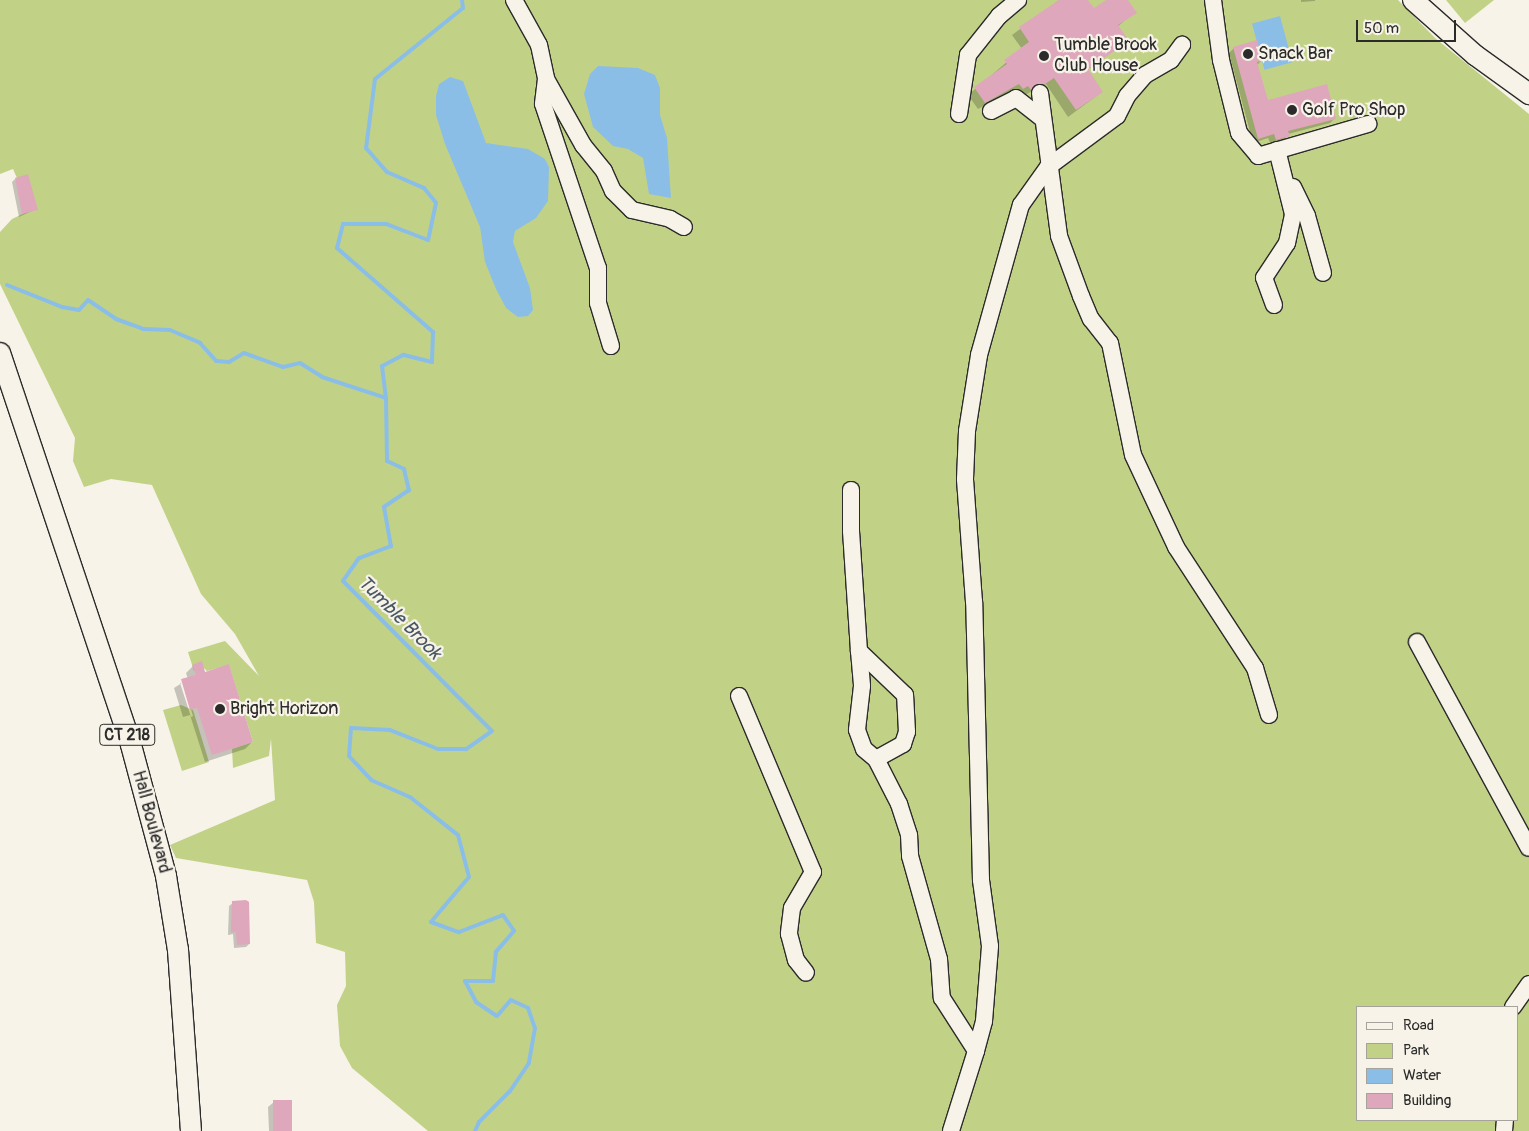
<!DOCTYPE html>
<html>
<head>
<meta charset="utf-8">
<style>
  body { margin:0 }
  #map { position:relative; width:1529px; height:1131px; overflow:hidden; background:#f7f3e8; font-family:Pangolin,sans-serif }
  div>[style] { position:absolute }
  .green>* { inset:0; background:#c1d287 }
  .water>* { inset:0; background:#8bbee7; transform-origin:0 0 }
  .shadow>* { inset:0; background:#0003 }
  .stream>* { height:4px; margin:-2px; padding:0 2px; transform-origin:2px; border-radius:2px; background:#8bbee7 }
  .building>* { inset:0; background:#dea7bb; transform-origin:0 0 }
  .roads { filter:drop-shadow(1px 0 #2b2b2b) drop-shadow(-1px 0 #2b2b2b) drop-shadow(0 1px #2b2b2b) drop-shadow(0 -1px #2b2b2b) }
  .minor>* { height:16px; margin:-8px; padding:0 8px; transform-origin:8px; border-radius:8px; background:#f7f3e8 }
  .major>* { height:20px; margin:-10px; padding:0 10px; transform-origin:10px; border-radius:10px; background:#f7f3e8 }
  .dots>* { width:14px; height:14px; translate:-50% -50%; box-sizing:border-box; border:2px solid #f7f3e8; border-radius:50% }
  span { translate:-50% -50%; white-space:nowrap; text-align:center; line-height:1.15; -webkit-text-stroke:4.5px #f7f3e8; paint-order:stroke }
  .shield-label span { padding:1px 4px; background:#f7f3e8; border:1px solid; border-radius:4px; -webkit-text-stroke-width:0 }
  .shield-label { font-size:16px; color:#2b2b2b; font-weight:700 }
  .poi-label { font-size:18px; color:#2b2b2b }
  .left { translate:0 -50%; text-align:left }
  .street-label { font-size:18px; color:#2b2b2b }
  .water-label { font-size:19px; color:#485763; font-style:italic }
  .legend { position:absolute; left:1356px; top:1006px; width:162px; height:115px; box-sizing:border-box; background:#f7f3e8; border:1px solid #a5a39c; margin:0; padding:6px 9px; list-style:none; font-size:15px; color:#2b2b2b }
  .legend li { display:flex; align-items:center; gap:10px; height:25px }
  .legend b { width:25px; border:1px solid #a5a39c }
  .scale { position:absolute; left:1356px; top:20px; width:100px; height:22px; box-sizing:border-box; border:2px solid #2b2b2b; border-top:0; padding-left:6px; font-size:15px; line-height:18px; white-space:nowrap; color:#2b2b2b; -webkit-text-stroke:4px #f7f3e8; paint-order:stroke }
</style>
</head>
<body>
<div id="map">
  <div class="green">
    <div style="clip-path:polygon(evenodd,0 0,1398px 0,1435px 38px,1529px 114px,1529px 1131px,428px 1131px,352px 1068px,340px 1046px,337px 1005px,346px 986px,345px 952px,316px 943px,314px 902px,307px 880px,176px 858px,170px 845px,275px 800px,271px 739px,269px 756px,233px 768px,232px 749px,253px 742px,229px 665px,207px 671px,204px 668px,194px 671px,188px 652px,225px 641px,259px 676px,235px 634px,201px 594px,152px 485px,111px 479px,84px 487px,73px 461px,75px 438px,0 284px,0 232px,12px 219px,31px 210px,13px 169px,0 174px,0 0,1358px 1007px,1518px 1007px,1518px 1120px,1358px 1120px,1358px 1007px)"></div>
    <div style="clip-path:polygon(1446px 0,1494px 0,1465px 23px)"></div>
    <div style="clip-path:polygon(181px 705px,193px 710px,209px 762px,182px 771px,163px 710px)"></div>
  </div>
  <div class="water">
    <div style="left:1280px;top:16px;width:48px;height:29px;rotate:75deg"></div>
    <div style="clip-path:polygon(598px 66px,638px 68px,655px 75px,660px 88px,660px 115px,667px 138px,671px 198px,649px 194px,643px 158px,628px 149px,613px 146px,593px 127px,584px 94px,590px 74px)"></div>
    <div style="clip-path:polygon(450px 77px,463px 81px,486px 143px,528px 149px,545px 159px,549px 167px,548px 201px,536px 218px,515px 231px,513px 242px,530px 288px,533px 310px,528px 316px,518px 317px,506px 308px,496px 289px,485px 262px,480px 227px,445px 144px,436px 115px,436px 96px,439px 84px)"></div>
  </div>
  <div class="shadow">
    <div style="clip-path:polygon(1059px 0,1087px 0,1094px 10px,1108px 0,1127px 0,1135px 12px,1117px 27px,1127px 41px,1087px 70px,1102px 92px,1068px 117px,1046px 84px,1023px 96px,1015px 95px,1012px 90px,978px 109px,968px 95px,1022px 49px,1012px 35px)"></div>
    <div style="clip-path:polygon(1301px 0,1315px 0,1315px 1px,1301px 2px)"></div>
    <div style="clip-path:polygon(1234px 48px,1262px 60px,1257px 65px,1267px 102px,1335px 118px,1330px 123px,1288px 134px,1283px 141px,1271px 145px,1268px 138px,1253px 143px,1229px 53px)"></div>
    <div style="clip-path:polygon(15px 179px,36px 209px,19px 217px,12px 182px)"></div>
    <div style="clip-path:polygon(evenodd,193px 666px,205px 673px,252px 742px,245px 749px,205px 762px,190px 715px,183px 717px,174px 688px,188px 679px,186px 673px,193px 666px,180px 683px,183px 683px,193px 716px,191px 717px,180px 683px)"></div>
    <div style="clip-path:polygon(233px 903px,249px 944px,246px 947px,234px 948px,233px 934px,228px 935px,229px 906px)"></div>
    <div style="clip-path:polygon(274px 1102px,291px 1131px,269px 1131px,268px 1107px)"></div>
  </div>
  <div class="stream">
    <div style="left:462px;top:0;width:8px;rotate:83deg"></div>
    <div style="left:463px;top:8px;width:113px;rotate:141.1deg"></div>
    <div style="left:375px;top:79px;width:70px;rotate:97.4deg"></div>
    <div style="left:366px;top:148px;width:32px;rotate:49deg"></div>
    <div style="left:387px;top:172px;width:40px;rotate:23.4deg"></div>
    <div style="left:424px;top:188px;width:19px;rotate:51deg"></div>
    <div style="left:436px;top:203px;width:38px;rotate:102deg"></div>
    <div style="left:428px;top:240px;width:45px;rotate:-159.1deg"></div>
    <div style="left:386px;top:224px;width:43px;rotate:180deg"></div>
    <div style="left:343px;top:224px;width:25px;rotate:104deg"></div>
    <div style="left:337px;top:248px;width:128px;rotate:41.2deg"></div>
    <div style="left:433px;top:332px;width:30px;rotate:92deg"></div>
    <div style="left:432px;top:362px;width:30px;rotate:-166deg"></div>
    <div style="left:403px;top:355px;width:24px;rotate:152deg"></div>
    <div style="left:382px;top:366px;width:32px;rotate:83deg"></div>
    <div style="left:386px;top:398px;width:63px;rotate:89.1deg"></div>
    <div style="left:387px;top:461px;width:19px;rotate:25deg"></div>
    <div style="left:404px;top:469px;width:22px;rotate:77deg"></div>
    <div style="left:409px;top:490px;width:30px;rotate:146deg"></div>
    <div style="left:384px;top:507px;width:40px;rotate:80deg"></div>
    <div style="left:391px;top:546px;width:34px;rotate:159deg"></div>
    <div style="left:359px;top:558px;width:28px;rotate:125deg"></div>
    <div style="left:343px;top:581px;width:211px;rotate:45.2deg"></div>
    <div style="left:492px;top:731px;width:32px;rotate:145deg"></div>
    <div style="left:466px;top:749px;width:28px;rotate:180deg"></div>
    <div style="left:438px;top:749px;width:52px;rotate:-158.4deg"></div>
    <div style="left:390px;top:730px;width:39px;rotate:-177deg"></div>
    <div style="left:351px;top:728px;width:28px;rotate:94deg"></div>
    <div style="left:349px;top:756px;width:33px;rotate:47deg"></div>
    <div style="left:371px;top:780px;width:43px;rotate:23.6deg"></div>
    <div style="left:410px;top:797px;width:61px;rotate:38.4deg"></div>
    <div style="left:458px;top:835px;width:43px;rotate:75.3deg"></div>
    <div style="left:469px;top:877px;width:59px;rotate:130.2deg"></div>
    <div style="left:431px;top:922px;width:30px;rotate:20deg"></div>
    <div style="left:459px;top:932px;width:47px;rotate:-21.1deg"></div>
    <div style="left:503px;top:915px;width:19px;rotate:55deg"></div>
    <div style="left:514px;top:931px;width:28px;rotate:131deg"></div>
    <div style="left:496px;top:952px;width:29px;rotate:96deg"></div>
    <div style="left:493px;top:981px;width:28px;rotate:180deg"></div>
    <div style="left:465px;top:981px;width:24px;rotate:62deg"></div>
    <div style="left:476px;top:1002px;width:25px;rotate:34deg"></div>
    <div style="left:497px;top:1016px;width:21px;rotate:-49deg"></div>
    <div style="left:511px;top:1000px;width:19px;rotate:25deg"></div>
    <div style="left:528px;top:1008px;width:21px;rotate:71deg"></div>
    <div style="left:535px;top:1028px;width:36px;rotate:100deg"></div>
    <div style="left:529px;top:1063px;width:34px;rotate:124deg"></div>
    <div style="left:510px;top:1091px;width:44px;rotate:135deg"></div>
    <div style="left:479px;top:1122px;width:10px;rotate:114deg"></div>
    <div style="left:7px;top:285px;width:59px;rotate:21.8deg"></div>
    <div style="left:62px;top:307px;width:17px;rotate:10deg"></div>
    <div style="left:79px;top:310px;width:13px;rotate:-48deg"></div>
    <div style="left:88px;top:300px;width:34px;rotate:34deg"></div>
    <div style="left:116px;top:319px;width:29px;rotate:20deg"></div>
    <div style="left:143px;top:329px;width:27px;rotate:2deg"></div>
    <div style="left:170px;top:330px;width:33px;rotate:23deg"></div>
    <div style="left:200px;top:343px;width:24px;rotate:48deg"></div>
    <div style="left:216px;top:361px;width:13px;rotate:4deg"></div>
    <div style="left:229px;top:362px;width:17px;rotate:-31deg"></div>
    <div style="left:244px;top:353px;width:41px;rotate:19.7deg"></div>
    <div style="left:283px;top:367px;width:17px;rotate:-13deg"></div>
    <div style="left:300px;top:363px;width:26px;rotate:32deg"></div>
    <div style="left:322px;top:377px;width:67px;rotate:18.2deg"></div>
  </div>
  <div class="building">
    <div style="clip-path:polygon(1059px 0,1088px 0,1094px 8px,1106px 0,1128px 0,1137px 13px,1118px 25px,1129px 41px,1088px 69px,1103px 92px,1076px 110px,1054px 78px,1045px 84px,1034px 85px,1031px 90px,1028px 86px,1023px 89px,1019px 84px,985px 103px,974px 87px,1007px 64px,1004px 60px,1029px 42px,1019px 27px)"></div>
    <div style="clip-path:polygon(1257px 40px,1263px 61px,1257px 62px,1268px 100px,1327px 84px,1336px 119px,1288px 131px,1290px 136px,1276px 140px,1274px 134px,1258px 139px,1233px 47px)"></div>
    <div style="clip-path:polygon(28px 174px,38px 210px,22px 214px,15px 178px)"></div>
    <div style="clip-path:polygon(202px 661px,205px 672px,229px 664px,253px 742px,212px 755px,197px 708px,190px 710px,181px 679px,196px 675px,192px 665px)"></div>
    <div style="clip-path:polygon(246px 900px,249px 902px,250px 944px,237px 945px,236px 932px,231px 932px,232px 901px)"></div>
    <div style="left:292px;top:1100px;width:31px;height:19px;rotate:90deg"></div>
  </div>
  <div class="roads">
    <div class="minor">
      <div style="left:514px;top:0;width:51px;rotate:60.9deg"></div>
      <div style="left:539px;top:45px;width:35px;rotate:78deg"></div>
      <div style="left:546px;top:79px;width:76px;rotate:60.7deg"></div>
      <div style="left:583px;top:145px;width:33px;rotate:51deg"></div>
      <div style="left:604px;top:171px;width:22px;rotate:66deg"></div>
      <div style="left:613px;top:191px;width:27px;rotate:45deg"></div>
      <div style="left:632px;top:210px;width:39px;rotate:13deg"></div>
      <div style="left:670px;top:219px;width:16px;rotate:30deg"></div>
      <div style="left:1213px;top:0;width:61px;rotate:82.4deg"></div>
      <div style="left:1221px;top:60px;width:75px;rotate:76.1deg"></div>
      <div style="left:1239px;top:133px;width:30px;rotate:50deg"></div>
      <div style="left:1258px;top:156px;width:115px;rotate:-16.2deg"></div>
      <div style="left:546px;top:79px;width:25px;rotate:97deg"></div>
      <div style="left:543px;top:104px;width:173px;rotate:71.5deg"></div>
      <div style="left:598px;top:268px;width:35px;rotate:90deg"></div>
      <div style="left:598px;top:303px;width:45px;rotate:73.2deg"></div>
      <div style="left:1040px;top:93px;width:144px;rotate:82.4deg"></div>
      <div style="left:1059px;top:236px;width:64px;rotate:69.9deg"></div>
      <div style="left:1081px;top:296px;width:25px;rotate:67deg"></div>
      <div style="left:1091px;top:319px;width:31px;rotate:52deg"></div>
      <div style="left:1110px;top:343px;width:114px;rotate:78.4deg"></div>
      <div style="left:1133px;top:455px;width:102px;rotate:64.9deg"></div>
      <div style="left:1176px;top:547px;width:145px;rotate:56.9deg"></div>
      <div style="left:1255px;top:668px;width:49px;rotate:73.4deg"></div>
      <div style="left:991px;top:111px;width:28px;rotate:-27deg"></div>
      <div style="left:1016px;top:98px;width:34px;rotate:38deg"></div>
      <div style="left:959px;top:114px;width:60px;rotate:-81.3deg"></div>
      <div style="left:968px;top:55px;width:50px;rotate:-51.5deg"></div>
      <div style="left:999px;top:16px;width:25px;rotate:-40deg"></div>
      <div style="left:1293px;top:187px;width:32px;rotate:64deg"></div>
      <div style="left:1307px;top:216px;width:59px;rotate:74.3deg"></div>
      <div style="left:1274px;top:305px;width:29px;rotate:-110deg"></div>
      <div style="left:1264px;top:278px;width:42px;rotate:-56.7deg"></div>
      <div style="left:1287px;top:243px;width:30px;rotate:-78deg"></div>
      <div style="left:1293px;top:214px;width:66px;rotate:-104deg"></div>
      <div style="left:851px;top:490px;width:41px;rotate:90deg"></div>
      <div style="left:851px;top:531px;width:120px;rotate:86.2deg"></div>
      <div style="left:859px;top:651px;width:35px;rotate:85deg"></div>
      <div style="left:862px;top:686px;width:44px;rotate:96.5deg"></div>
      <div style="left:857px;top:730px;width:20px;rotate:70deg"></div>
      <div style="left:864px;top:749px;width:16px;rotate:40deg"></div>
      <div style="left:876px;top:759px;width:31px;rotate:-29deg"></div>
      <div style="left:903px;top:744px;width:13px;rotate:-72deg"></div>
      <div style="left:907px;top:732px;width:37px;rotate:-93deg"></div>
      <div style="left:905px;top:695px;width:64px;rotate:-136.3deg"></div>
      <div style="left:1417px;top:642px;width:234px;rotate:61.5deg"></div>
      <div style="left:739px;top:696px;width:191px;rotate:67.2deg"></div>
      <div style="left:813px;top:872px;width:42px;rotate:120.3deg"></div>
      <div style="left:792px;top:908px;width:26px;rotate:97deg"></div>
      <div style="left:789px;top:934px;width:27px;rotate:75deg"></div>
      <div style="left:796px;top:960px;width:16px;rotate:52deg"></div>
      <div style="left:876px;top:759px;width:51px;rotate:62.9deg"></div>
      <div style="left:899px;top:804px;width:33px;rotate:72deg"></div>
      <div style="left:909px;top:835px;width:21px;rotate:87deg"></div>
      <div style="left:910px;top:856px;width:107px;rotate:74.3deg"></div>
      <div style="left:939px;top:959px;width:39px;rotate:86deg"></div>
      <div style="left:942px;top:998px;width:63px;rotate:57.3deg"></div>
      <div style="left:976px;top:1051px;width:84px;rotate:107.4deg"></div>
      <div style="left:1513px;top:1007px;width:28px;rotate:-55deg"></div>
      <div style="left:976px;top:1051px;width:31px;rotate:-75deg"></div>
      <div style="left:984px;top:1021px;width:75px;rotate:-85.4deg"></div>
      <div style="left:990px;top:946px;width:67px;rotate:-97.8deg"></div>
      <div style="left:981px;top:880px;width:278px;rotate:-91.4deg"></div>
      <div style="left:974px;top:602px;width:123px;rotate:-94.2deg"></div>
      <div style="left:965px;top:479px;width:48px;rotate:-87.6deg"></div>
      <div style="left:967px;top:431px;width:77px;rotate:-81deg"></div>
      <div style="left:979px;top:355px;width:156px;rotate:-74.4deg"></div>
      <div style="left:1021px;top:205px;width:47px;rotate:-54.6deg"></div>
      <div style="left:1048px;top:167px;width:86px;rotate:-36.5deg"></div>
      <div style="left:1117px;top:116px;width:22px;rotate:-63deg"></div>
      <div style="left:1127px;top:96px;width:28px;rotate:-49deg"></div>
      <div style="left:1145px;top:75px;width:30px;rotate:-30deg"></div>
      <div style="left:1171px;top:60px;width:19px;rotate:-54deg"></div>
      <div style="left:1504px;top:1131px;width:11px;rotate:-85deg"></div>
    </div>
    <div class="major">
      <div style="left:1413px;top:0;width:83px;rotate:41.6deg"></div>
      <div style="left:1475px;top:55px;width:67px;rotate:35.8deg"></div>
      <div style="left:0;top:353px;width:413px;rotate:71.5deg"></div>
      <div style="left:131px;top:745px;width:136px;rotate:75deg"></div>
      <div style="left:166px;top:876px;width:75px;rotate:80.8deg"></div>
      <div style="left:178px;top:950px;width:181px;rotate:85.9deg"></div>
    </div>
  </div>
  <div class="dots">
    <div style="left:1248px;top:54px;background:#2b2b2b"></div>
    <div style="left:1044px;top:56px;background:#2b2b2b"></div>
    <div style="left:1292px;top:110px;background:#2b2b2b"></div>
    <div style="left:220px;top:709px;background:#2b2b2b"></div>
  </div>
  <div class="shield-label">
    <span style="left:127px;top:735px">CT 218</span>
  </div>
  <div class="poi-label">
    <span class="left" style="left:1054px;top:56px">Tumble Brook<br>Club House</span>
    <span class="left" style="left:1258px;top:54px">Snack Bar</span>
    <span class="left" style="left:1302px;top:110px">Golf Pro Shop</span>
    <span class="left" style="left:230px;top:709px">Bright Horizon</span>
  </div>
  <div class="street-label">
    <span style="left:151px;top:822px;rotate:75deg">Hall Boulevard</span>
  </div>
  <div class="water-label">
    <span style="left:399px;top:618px;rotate:45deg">Tumble Brook</span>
  </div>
  <ul class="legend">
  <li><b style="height:6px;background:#f7f3e8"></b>Road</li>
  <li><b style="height:14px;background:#c1d287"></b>Park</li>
  <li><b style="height:14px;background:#8bbee7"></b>Water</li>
  <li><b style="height:14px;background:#dea7bb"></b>Building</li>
  </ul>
  <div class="scale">50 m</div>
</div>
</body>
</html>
